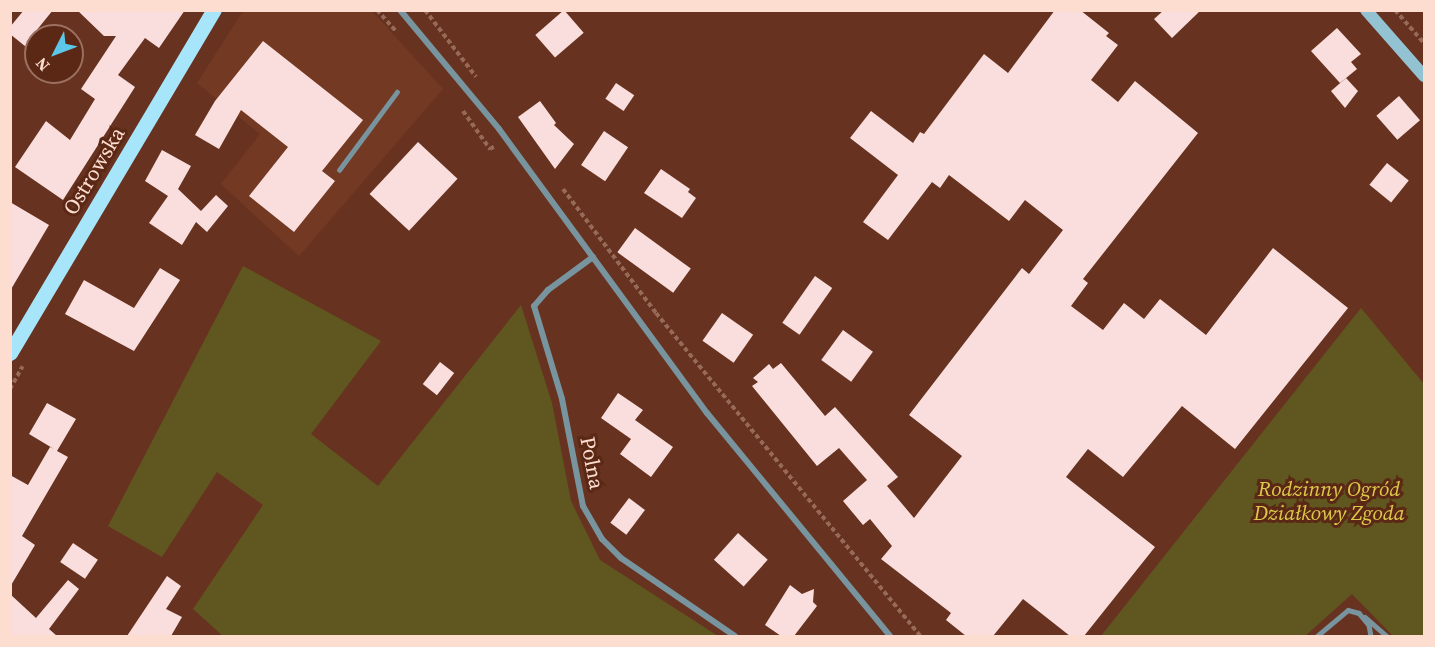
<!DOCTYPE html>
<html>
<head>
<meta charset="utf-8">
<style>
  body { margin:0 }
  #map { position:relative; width:1435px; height:647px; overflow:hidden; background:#673320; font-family:"Source Serif 4",serif }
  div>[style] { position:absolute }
  .built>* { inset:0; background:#743922 }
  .green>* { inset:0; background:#5f571f }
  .building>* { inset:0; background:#f9dedd; transform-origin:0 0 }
  .path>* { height:4px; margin-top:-2px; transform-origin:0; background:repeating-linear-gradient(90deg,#976959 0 4.5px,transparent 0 7.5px) }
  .lane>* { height:4.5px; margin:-2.25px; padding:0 2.25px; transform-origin:2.25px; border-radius:2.25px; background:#78959f }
  .street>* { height:6px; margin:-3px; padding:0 3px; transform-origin:3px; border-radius:3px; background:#78959f }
  .secondary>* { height:12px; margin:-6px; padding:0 6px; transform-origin:6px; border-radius:6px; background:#93c2d2 }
  .primary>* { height:15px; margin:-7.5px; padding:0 7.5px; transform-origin:7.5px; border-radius:7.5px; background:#a7e5fa }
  span { translate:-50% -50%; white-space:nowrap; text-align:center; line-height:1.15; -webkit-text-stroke:6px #5b2815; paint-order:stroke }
  .street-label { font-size:21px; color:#feddd1 }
  .park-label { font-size:21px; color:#dcc94c; font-style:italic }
  .frame { position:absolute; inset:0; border:12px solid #feddd1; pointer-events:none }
  .north { position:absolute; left:24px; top:24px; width:60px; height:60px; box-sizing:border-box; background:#5b2815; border:2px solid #9c7060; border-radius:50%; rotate:228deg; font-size:16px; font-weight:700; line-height:24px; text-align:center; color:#feddd1 }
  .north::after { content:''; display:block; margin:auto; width:21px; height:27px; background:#5cc7e8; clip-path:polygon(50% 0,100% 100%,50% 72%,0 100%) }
</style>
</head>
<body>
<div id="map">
  <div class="built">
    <div style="clip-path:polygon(371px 10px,443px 89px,299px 256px,221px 184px,260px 134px,197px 83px,243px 11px)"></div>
  </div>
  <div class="green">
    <div style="clip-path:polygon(243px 266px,381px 341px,311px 434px,378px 486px,521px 305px,552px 403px,571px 501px,600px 560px,718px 636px,223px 636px,193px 609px,263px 505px,217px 472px,162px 557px,108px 526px)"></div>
    <div style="clip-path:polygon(1361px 308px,1424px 384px,1424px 636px,1393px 636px,1352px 594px,1305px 636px,1101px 636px)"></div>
  </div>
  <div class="building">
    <div style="clip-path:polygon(24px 10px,53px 10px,36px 31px,36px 55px,10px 34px,10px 27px)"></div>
    <div style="clip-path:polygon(77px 10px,185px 10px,159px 48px,145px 38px,118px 75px,135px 87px,63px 200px,15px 167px,46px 121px,70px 140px,95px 99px,81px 89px,116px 36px,104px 36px)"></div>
    <div style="left:564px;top:10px;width:30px;height:38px;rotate:49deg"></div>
    <div style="clip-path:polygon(1055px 10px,1080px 10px,1109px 33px,1106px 36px,1118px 45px,1091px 80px,1118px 102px,1135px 81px,1198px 133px,1083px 279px,1088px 283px,1071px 306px,1103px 330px,1124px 303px,1144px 319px,1160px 299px,1206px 335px,1273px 248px,1348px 308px,1235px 449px,1182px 406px,1123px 477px,1088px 449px,1066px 477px,1155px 547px,1084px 636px,1070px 636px,1023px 599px,993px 636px,966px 636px,946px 620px,951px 613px,881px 559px,892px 546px,870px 519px,863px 525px,843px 501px,867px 480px,839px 448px,817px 466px,752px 386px,758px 382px,753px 378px,769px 364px,773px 369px,781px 363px,825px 416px,835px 407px,898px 477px,887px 486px,914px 518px,962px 456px,909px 415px,1022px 268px,1029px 274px,1063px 230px,1025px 200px,1009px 221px,949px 175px,940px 188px,932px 182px,888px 240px,863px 222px,898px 175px,850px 138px,871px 111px,913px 143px,920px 132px,924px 134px,984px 54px,1008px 73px)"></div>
    <div style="clip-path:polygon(1164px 10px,1201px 10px,1172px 38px,1154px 19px)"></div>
    <div style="clip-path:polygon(1337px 28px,1361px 54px,1351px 62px,1357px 69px,1340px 83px,1311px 51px)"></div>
    <div style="clip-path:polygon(263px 41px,363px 120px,322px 171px,335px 181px,294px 232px,249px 196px,288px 147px,241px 110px,219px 149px,195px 135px,215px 101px)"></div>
    <div style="clip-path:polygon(1346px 78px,1358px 91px,1345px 108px,1331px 91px)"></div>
    <div style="left:616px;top:83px;width:22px;height:19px;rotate:34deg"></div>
    <div style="left:1399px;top:96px;width:32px;height:30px;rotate:49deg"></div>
    <div style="clip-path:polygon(540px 101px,556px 123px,554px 125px,574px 144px,555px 169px,518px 117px)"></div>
    <div style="left:604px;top:131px;width:29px;height:41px;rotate:34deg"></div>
    <div style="left:418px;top:142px;width:54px;height:71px;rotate:43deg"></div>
    <div style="clip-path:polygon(162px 150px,191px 166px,178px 189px,201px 211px,216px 195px,228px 206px,207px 232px,196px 222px,182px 245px,149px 223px,168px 196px,145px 181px)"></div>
    <div style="left:1387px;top:163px;width:28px;height:28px;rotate:39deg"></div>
    <div style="clip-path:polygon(661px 169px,690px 189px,688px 192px,696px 198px,682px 218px,644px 193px)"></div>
    <div style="clip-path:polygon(10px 202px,49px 225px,10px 291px)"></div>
    <div style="left:635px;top:228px;width:69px;height:30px;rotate:36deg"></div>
    <div style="clip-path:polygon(160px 268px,180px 280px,134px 351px,65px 314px,84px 280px,134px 308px)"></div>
    <div style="left:815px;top:276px;width:21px;height:57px;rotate:35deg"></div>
    <div style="left:722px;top:313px;width:38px;height:34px;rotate:35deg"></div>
    <div style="left:843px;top:330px;width:37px;height:37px;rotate:36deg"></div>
    <div style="left:440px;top:362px;width:18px;height:28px;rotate:38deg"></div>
    <div style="clip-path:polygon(618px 393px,643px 410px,635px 420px,673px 447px,651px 477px,620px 454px,631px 439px,601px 418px)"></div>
    <div style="clip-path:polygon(47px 403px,76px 419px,57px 451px,68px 457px,22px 536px,35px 545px,10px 587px,10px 475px,28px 485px,50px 447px,54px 449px,29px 434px)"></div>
    <div style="left:629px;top:498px;width:20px;height:31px;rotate:37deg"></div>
    <div style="left:738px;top:533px;width:40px;height:36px;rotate:42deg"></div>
    <div style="left:73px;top:543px;width:30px;height:23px;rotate:34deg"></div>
    <div style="clip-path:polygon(167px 576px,181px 586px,166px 609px,182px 617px,171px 636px,127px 636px)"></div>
    <div style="clip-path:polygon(68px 580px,79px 589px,49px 629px,57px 636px,10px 636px,10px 594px,36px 618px)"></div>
    <div style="clip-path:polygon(790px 585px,802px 594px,814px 589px,813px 602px,817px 606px,794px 636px,781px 636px,765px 625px)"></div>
  </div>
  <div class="path">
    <div style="left:377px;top:10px;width:30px;rotate:48deg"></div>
    <div style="left:425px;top:10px;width:84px;rotate:52.7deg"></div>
    <div style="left:1395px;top:10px;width:44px;rotate:48.7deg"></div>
    <div style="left:463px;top:111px;width:47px;rotate:54.6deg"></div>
    <div style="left:490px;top:149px;width:6px;rotate:-31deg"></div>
    <div style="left:563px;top:189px;width:155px;rotate:53.1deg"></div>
    <div style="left:656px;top:313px;width:417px;rotate:50.7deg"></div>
    <div style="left:10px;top:389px;width:26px;rotate:-61deg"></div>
  </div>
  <div class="lane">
    <div style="left:339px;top:170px;width:97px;rotate:-53.4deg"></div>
    <div style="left:1365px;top:617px;width:29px;rotate:41deg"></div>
    <div style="left:1317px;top:636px;width:40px;rotate:-40deg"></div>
    <div style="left:1348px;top:610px;width:11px;rotate:15deg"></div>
    <div style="left:1359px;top:613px;width:16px;rotate:50deg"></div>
    <div style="left:1369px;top:625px;width:11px;rotate:80deg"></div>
  </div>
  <div class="street">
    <div style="left:400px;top:10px;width:155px;rotate:50.2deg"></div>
    <div style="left:499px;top:129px;width:352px;rotate:53.8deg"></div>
    <div style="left:707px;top:413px;width:288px;rotate:50.6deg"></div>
    <div style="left:593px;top:257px;width:56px;rotate:143.7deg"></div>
    <div style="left:548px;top:290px;width:21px;rotate:131deg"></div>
    <div style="left:534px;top:306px;width:97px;rotate:73.2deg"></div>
    <div style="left:562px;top:399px;width:109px;rotate:78.9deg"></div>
    <div style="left:583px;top:506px;width:38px;rotate:60deg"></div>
    <div style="left:602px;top:539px;width:27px;rotate:45deg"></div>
    <div style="left:621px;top:558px;width:138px;rotate:34.4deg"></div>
  </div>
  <div class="secondary">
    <div style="left:1366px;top:10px;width:88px;rotate:48.7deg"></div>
  </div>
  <div class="primary">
    <div style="left:10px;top:353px;width:399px;rotate:-59.3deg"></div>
  </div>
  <div class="street-label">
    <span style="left:94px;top:171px;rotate:-59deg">Ostrowska</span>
    <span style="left:592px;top:463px;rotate:79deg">Polna</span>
  </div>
  <div class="park-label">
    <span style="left:1329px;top:501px">Rodzinny Ogród<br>Działkowy Zgoda</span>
  </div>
  <div class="frame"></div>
  <div class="north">N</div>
</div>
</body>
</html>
